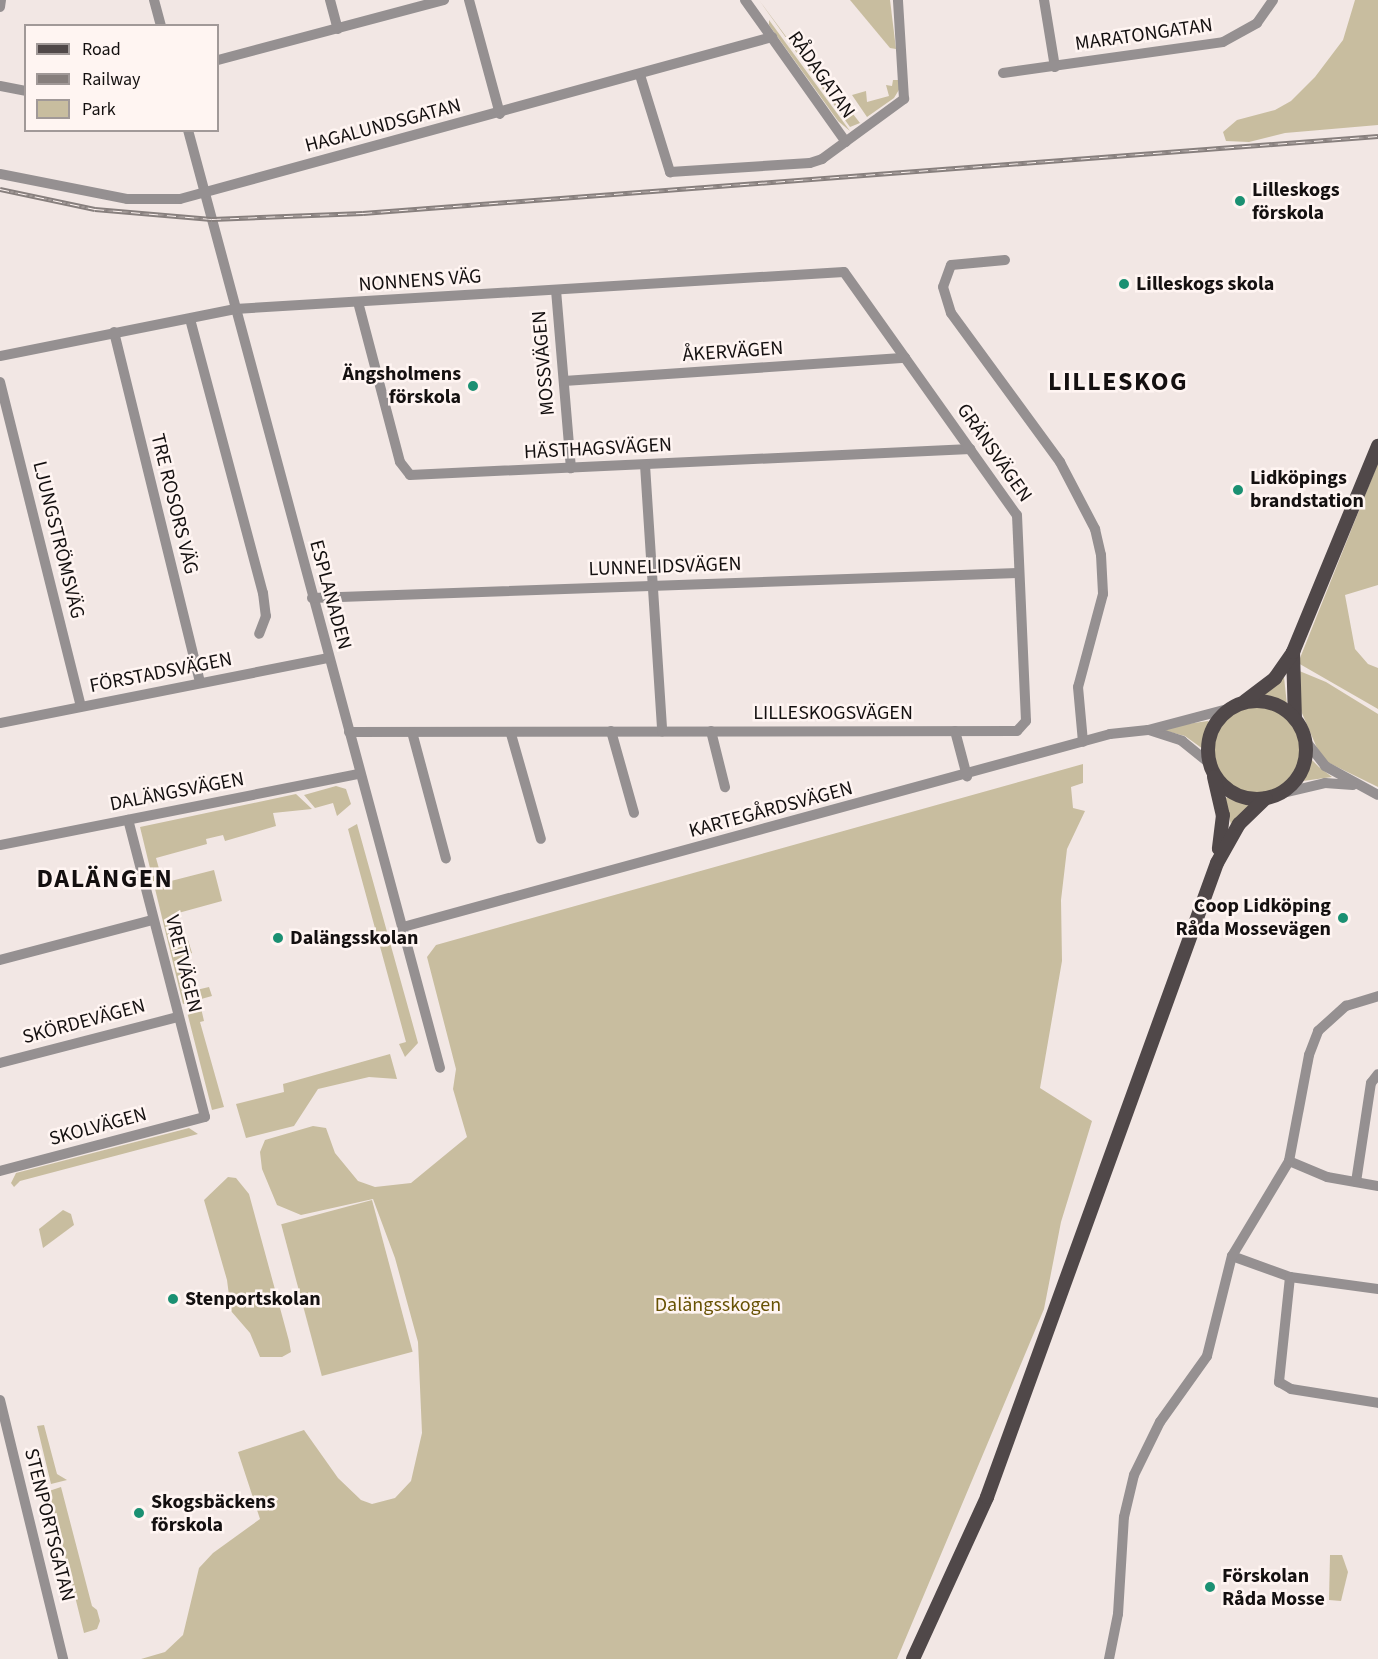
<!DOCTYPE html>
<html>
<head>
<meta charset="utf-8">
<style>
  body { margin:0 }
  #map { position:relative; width:1378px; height:1659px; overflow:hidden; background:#f2e7e4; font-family:"Source Sans 3",sans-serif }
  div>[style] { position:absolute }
  .green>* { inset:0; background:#c8bd9f; transform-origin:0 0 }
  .round { border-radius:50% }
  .minor>* { height:10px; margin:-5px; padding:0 5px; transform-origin:5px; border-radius:5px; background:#959091 }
  .major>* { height:14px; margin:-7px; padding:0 7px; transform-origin:7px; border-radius:7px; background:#504849 }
  .major>.ring { margin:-7px; padding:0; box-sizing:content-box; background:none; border:14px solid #504849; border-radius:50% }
  .rail>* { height:5px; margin-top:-2.5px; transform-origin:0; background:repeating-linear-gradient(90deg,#fff5f2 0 9px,#877f7d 0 18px); box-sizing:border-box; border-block:2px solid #877f7d }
  .dots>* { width:16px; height:16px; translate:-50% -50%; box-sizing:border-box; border:3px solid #fff5f2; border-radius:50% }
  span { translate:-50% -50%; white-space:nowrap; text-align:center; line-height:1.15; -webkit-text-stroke:5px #fff5f2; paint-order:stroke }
  .street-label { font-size:20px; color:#141010 }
  .poi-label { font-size:20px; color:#141010; font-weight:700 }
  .left { translate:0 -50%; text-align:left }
  .right { translate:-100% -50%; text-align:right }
  .park-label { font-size:20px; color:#675103 }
  .district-label { font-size:26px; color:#141010; font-weight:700; letter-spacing:1.5px }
  .legend { position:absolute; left:24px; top:24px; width:195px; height:108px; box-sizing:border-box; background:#fff5f2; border:2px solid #a19998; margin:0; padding:8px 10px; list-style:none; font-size:18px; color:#141010 }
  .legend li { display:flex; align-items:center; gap:12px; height:30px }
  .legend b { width:30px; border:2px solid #a19998 }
</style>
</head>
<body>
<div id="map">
  <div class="green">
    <div style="clip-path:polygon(759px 0,836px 104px,847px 118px,853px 114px,860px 123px,850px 127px)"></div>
    <div style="clip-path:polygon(850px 0,890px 0,896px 49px,890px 48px)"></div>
    <div style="clip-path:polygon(1355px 0,1378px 0,1378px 125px,1285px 133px,1249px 142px,1226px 141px,1223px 132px,1237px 120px,1275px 110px,1291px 101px,1315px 77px,1343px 40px)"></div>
    <div style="clip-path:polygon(769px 20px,850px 131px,838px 121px,769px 25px)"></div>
    <div style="clip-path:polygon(893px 80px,899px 80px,900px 88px,894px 98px,867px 117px,852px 95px,866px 91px,867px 102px,889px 96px,886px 85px,892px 86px)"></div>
    <div style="clip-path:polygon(1378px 463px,1378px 585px,1345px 595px,1355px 649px,1368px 664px,1378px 668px,1378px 709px,1298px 663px)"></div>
    <div style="clip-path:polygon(1297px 670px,1326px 682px,1378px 714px,1378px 787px,1327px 762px,1317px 748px,1298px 704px)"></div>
    <div style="clip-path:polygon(1284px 677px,1287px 705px,1262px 697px,1261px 696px)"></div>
    <div class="round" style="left:1213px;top:706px;width:88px;height:88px"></div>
    <div style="clip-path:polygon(1208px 721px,1211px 724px,1203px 749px,1185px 736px,1166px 731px,1166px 727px)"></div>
    <div style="clip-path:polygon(1310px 758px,1319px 767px,1332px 777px,1303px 781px)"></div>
    <div style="clip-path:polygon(1083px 764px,1083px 783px,1071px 787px,1073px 808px,1085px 811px,1067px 849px,1061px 900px,1062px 961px,1040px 1088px,1092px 1121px,1061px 1222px,1044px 1309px,897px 1659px,141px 1659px,165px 1652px,183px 1635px,199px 1568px,213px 1553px,260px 1519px,238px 1452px,304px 1430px,338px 1478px,361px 1500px,372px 1504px,395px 1498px,411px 1481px,422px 1433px,418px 1342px,395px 1258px,373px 1199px,301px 1215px,277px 1205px,262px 1169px,260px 1152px,265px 1140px,313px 1126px,326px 1128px,335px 1153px,358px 1181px,375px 1187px,411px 1183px,467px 1137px,453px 1089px,456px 1069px,427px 957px,436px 945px)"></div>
    <div style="clip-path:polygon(336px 786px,346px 789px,351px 804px,337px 816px,333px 803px,315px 808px,304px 795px)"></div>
    <div style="clip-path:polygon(296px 794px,312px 809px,273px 813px,276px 826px,225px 841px,223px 835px,206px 839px,207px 844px,156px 858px,163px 883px,214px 870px,222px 901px,171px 915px,178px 942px,188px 940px,192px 953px,182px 956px,192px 991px,209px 987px,212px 996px,183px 1004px,140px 827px)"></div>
    <div style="clip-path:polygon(1229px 796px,1251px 805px,1231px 825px,1225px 799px)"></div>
    <div style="clip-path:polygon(357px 824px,418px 1043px,405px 1057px,399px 1044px,406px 1042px,348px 829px)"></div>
    <div style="clip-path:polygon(201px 1008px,204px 1021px,200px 1022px,224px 1107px,212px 1110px,187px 1012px)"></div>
    <div style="clip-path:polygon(390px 1054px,397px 1079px,369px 1077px,318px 1089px,294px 1126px,246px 1138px,236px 1104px,284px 1092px,283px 1084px)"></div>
    <div style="clip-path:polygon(189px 1128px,198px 1134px,20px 1181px,14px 1187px,11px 1183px,16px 1173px)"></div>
    <div style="clip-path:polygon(228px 1177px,236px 1178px,249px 1194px,289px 1341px,291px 1352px,282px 1357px,260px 1357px,250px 1333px,231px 1311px,227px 1280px,204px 1200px)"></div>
    <div style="left:372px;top:1200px;width:157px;height:94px;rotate:75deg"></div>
    <div style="clip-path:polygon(63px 1210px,71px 1214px,74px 1225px,43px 1248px,39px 1229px)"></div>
    <div style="clip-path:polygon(44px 1425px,57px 1474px,67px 1480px,51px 1484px,37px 1426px)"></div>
    <div style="clip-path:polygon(61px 1487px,92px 1606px,97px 1610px,100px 1621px,97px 1629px,84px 1633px,49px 1491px)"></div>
    <div style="clip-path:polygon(1330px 1555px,1342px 1555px,1348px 1572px,1341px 1601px,1329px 1600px)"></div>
  </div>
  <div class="minor">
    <div style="left:154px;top:0;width:27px;rotate:75deg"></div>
    <div style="left:330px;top:0;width:30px;rotate:75deg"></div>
    <div style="left:469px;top:0;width:118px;rotate:74.8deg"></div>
    <div style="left:745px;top:0;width:174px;rotate:54.6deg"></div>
    <div style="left:1044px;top:0;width:68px;rotate:80.7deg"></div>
    <div style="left:0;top:7px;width:7px;rotate:-82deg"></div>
    <div style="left:218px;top:60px;width:234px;rotate:-14.9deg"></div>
    <div style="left:1003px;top:73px;width:222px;rotate:-8deg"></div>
    <div style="left:1223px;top:42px;width:39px;rotate:-29deg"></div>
    <div style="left:1257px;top:23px;width:28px;rotate:-55deg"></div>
    <div style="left:640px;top:75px;width:102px;rotate:72.8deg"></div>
    <div style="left:670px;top:172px;width:140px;rotate:-3.7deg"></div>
    <div style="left:810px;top:163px;width:13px;rotate:-18deg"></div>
    <div style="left:822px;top:159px;width:102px;rotate:-36.2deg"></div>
    <div style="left:904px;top:99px;width:99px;rotate:-93.5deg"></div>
    <div style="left:0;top:86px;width:26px;rotate:11deg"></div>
    <div style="left:188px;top:130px;width:971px;rotate:74.96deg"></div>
    <div style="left:0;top:174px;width:129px;rotate:11.1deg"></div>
    <div style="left:127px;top:199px;width:53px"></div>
    <div style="left:180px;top:199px;width:614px;rotate:-15.3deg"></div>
    <div style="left:1005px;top:260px;width:54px;rotate:174.7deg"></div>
    <div style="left:951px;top:265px;width:23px;rotate:110deg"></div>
    <div style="left:943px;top:287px;width:27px;rotate:73deg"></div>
    <div style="left:951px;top:313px;width:185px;rotate:53.8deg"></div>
    <div style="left:1060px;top:462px;width:76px;rotate:62.4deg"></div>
    <div style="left:1095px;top:529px;width:27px;rotate:77deg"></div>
    <div style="left:1101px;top:555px;width:39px;rotate:87deg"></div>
    <div style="left:1103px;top:594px;width:96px;rotate:105deg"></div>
    <div style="left:1078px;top:687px;width:55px;rotate:84.8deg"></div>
    <div style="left:556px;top:290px;width:179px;rotate:85.2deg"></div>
    <div style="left:358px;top:302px;width:165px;rotate:75.3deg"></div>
    <div style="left:400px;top:462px;width:16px;rotate:52deg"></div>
    <div style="left:410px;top:475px;width:561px;rotate:-2.66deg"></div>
    <div style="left:190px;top:319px;width:284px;rotate:75.1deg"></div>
    <div style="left:263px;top:593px;width:23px;rotate:83deg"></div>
    <div style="left:266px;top:616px;width:19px;rotate:111deg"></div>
    <div style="left:114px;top:332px;width:361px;rotate:76.2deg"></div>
    <div style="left:0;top:356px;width:240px;rotate:-11.3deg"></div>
    <div style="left:235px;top:309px;width:610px;rotate:-3.48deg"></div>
    <div style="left:844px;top:272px;width:298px;rotate:54.6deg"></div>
    <div style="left:1017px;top:515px;width:206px;rotate:87.5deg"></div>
    <div style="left:1026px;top:721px;width:13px;rotate:132deg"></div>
    <div style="left:1017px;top:731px;width:668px;rotate:179.91deg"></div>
    <div style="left:564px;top:381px;width:342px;rotate:-3.9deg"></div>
    <div style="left:0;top:382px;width:334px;rotate:76deg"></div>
    <div style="left:645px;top:465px;width:267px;rotate:86.3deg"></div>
    <div style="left:312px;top:598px;width:706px;rotate:-2.03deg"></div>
    <div style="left:0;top:723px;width:335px;rotate:-11.2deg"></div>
    <div style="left:1149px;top:730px;width:35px;rotate:18deg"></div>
    <div style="left:1182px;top:741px;width:35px;rotate:39deg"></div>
    <div style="left:611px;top:731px;width:85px;rotate:74.3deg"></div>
    <div style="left:711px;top:731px;width:58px;rotate:76deg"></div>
    <div style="left:955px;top:731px;width:47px;rotate:75.1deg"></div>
    <div style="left:412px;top:732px;width:131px;rotate:75deg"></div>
    <div style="left:511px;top:734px;width:109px;rotate:74.1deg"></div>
    <div style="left:1305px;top:740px;width:33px;rotate:52deg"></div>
    <div style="left:1325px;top:766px;width:60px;rotate:28.7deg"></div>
    <div style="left:1279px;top:794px;width:47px;rotate:-13.4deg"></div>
    <div style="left:1325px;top:783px;width:28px;rotate:4deg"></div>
    <div style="left:0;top:845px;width:367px;rotate:-11.2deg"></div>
    <div style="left:403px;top:927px;width:733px;rotate:-15.27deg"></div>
    <div style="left:1110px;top:734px;width:38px;rotate:-6deg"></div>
    <div style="left:1148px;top:730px;width:87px;rotate:-14.7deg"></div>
    <div style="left:0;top:960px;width:158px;rotate:-14.7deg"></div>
    <div style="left:0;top:1063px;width:184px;rotate:-14.5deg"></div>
    <div style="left:1289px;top:1161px;width:41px;rotate:22.8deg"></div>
    <div style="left:1327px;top:1177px;width:52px;rotate:10deg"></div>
    <div style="left:0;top:1171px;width:212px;rotate:-14.8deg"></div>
    <div style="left:205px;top:1117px;width:307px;rotate:-104.5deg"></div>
    <div style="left:1356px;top:1182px;width:100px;rotate:-81.4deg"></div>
    <div style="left:1371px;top:1083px;width:11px;rotate:-52deg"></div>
    <div style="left:1232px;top:1256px;width:62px;rotate:19.9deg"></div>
    <div style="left:1290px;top:1277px;width:89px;rotate:7.8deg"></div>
    <div style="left:1290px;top:1277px;width:106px;rotate:96deg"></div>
    <div style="left:1279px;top:1382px;width:14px;rotate:30deg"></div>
    <div style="left:1291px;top:1389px;width:88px;rotate:9.1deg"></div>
    <div style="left:0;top:1400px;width:267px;rotate:76.3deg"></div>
    <div style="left:1109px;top:1659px;width:46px;rotate:-78.7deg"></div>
    <div style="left:1118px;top:1614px;width:97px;rotate:-86.5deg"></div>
    <div style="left:1124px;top:1517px;width:43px;rotate:-76.6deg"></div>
    <div style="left:1134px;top:1475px;width:59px;rotate:-63.9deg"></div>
    <div style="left:1160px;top:1422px;width:81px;rotate:-54.5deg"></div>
    <div style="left:1207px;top:1356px;width:103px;rotate:-76deg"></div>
    <div style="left:1232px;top:1256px;width:111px;rotate:-59deg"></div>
    <div style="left:1289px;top:1161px;width:108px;rotate:-79.3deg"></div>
    <div style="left:1309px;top:1055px;width:26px;rotate:-69deg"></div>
    <div style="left:1318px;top:1031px;width:38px;rotate:-42deg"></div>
    <div style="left:1346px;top:1006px;width:34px;rotate:-17deg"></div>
  </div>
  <div class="major">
    <div style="left:1293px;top:652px;width:66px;rotate:88.3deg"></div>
    <div class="ring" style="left:1208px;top:701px;width:84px;height:84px"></div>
    <div style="left:1245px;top:701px;width:38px;rotate:-37deg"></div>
    <div style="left:1275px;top:678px;width:32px;rotate:-55deg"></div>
    <div style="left:1293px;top:652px;width:223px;rotate:-67.6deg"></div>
    <div style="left:1214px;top:777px;width:39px;rotate:77deg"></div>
    <div style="left:1223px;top:815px;width:34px;rotate:97deg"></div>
    <div style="left:913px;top:1659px;width:178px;rotate:-65.4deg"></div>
    <div style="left:987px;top:1497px;width:674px;rotate:-70.06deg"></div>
    <div style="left:1217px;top:863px;width:45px;rotate:-60.6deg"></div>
    <div style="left:1239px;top:824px;width:37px;rotate:-44deg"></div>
  </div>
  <div class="rail">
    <div style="left:0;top:189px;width:97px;rotate:11.9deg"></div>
    <div style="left:95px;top:209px;width:117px;rotate:4.9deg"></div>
    <div style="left:212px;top:219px;width:151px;rotate:-2.3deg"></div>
    <div style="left:363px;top:213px;width:1018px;rotate:-4.34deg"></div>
  </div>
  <div class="dots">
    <div style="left:1240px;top:201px;background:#1b9072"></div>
    <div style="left:1124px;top:284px;background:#1b9072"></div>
    <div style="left:473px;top:386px;background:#1b9072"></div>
    <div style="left:1238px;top:490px;background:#1b9072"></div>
    <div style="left:1343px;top:918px;background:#1b9072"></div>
    <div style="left:278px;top:938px;background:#1b9072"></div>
    <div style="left:173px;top:1299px;background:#1b9072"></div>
    <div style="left:139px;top:1513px;background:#1b9072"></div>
    <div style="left:1210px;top:1587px;background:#1b9072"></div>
  </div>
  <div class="street-label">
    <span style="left:1144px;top:35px;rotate:-8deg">MARATONGATAN</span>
    <span style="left:821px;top:75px;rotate:55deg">RÅDAGATAN</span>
    <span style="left:383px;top:126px;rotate:-15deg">HAGALUNDSGATAN</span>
    <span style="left:420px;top:281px;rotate:-4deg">NONNENS VÄG</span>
    <span style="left:733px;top:352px;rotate:-4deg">ÅKERVÄGEN</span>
    <span style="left:544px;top:363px;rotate:-95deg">MOSSVÄGEN</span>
    <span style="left:598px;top:449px;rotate:-3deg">HÄSTHAGSVÄGEN</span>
    <span style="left:994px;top:453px;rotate:55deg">GRÄNSVÄGEN</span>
    <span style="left:174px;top:504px;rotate:76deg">TRE ROSORS VÄG</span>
    <span style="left:58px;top:540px;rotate:76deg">LJUNGSTRÖMSVÄG</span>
    <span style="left:665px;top:567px;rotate:-2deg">LUNNELIDSVÄGEN</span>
    <span style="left:330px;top:595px;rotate:75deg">ESPLANADEN</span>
    <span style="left:161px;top:673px;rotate:-11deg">FÖRSTADSVÄGEN</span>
    <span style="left:833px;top:713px">LILLESKOGSVÄGEN</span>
    <span style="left:177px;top:792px;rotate:-11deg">DALÄNGSVÄGEN</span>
    <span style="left:771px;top:810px;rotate:-15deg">KARTEGÅRDSVÄGEN</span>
    <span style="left:183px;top:964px;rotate:76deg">VRETVÄGEN</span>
    <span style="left:84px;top:1022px;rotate:-15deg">SKÖRDEVÄGEN</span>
    <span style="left:98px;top:1127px;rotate:-15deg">SKOLVÄGEN</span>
    <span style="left:49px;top:1525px;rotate:76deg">STENPORTSGATAN</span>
  </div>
  <div class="poi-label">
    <span class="left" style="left:1252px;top:202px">Lilleskogs<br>förskola</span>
    <span class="left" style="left:1136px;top:284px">Lilleskogs skola</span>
    <span class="right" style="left:461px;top:386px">Ängsholmens<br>förskola</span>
    <span class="left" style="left:1250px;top:490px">Lidköpings<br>brandstation</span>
    <span class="right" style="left:1331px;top:918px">Coop Lidköping<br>Råda Mossevägen</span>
    <span class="left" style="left:290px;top:938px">Dalängsskolan</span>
    <span class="left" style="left:185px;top:1299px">Stenportskolan</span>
    <span class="left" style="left:151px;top:1514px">Skogsbäckens<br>förskola</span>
    <span class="left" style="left:1222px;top:1588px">Förskolan<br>Råda Mosse</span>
  </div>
  <div class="park-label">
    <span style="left:718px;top:1305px">Dalängsskogen</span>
  </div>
  <div class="district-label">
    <span style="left:1118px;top:382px">LILLESKOG</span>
    <span style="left:105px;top:879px">DALÄNGEN</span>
  </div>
  <ul class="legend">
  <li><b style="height:8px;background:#504849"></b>Road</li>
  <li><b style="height:8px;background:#877f7d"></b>Railway</li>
  <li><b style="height:16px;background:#c8bd9f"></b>Park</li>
  </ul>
</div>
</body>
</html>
